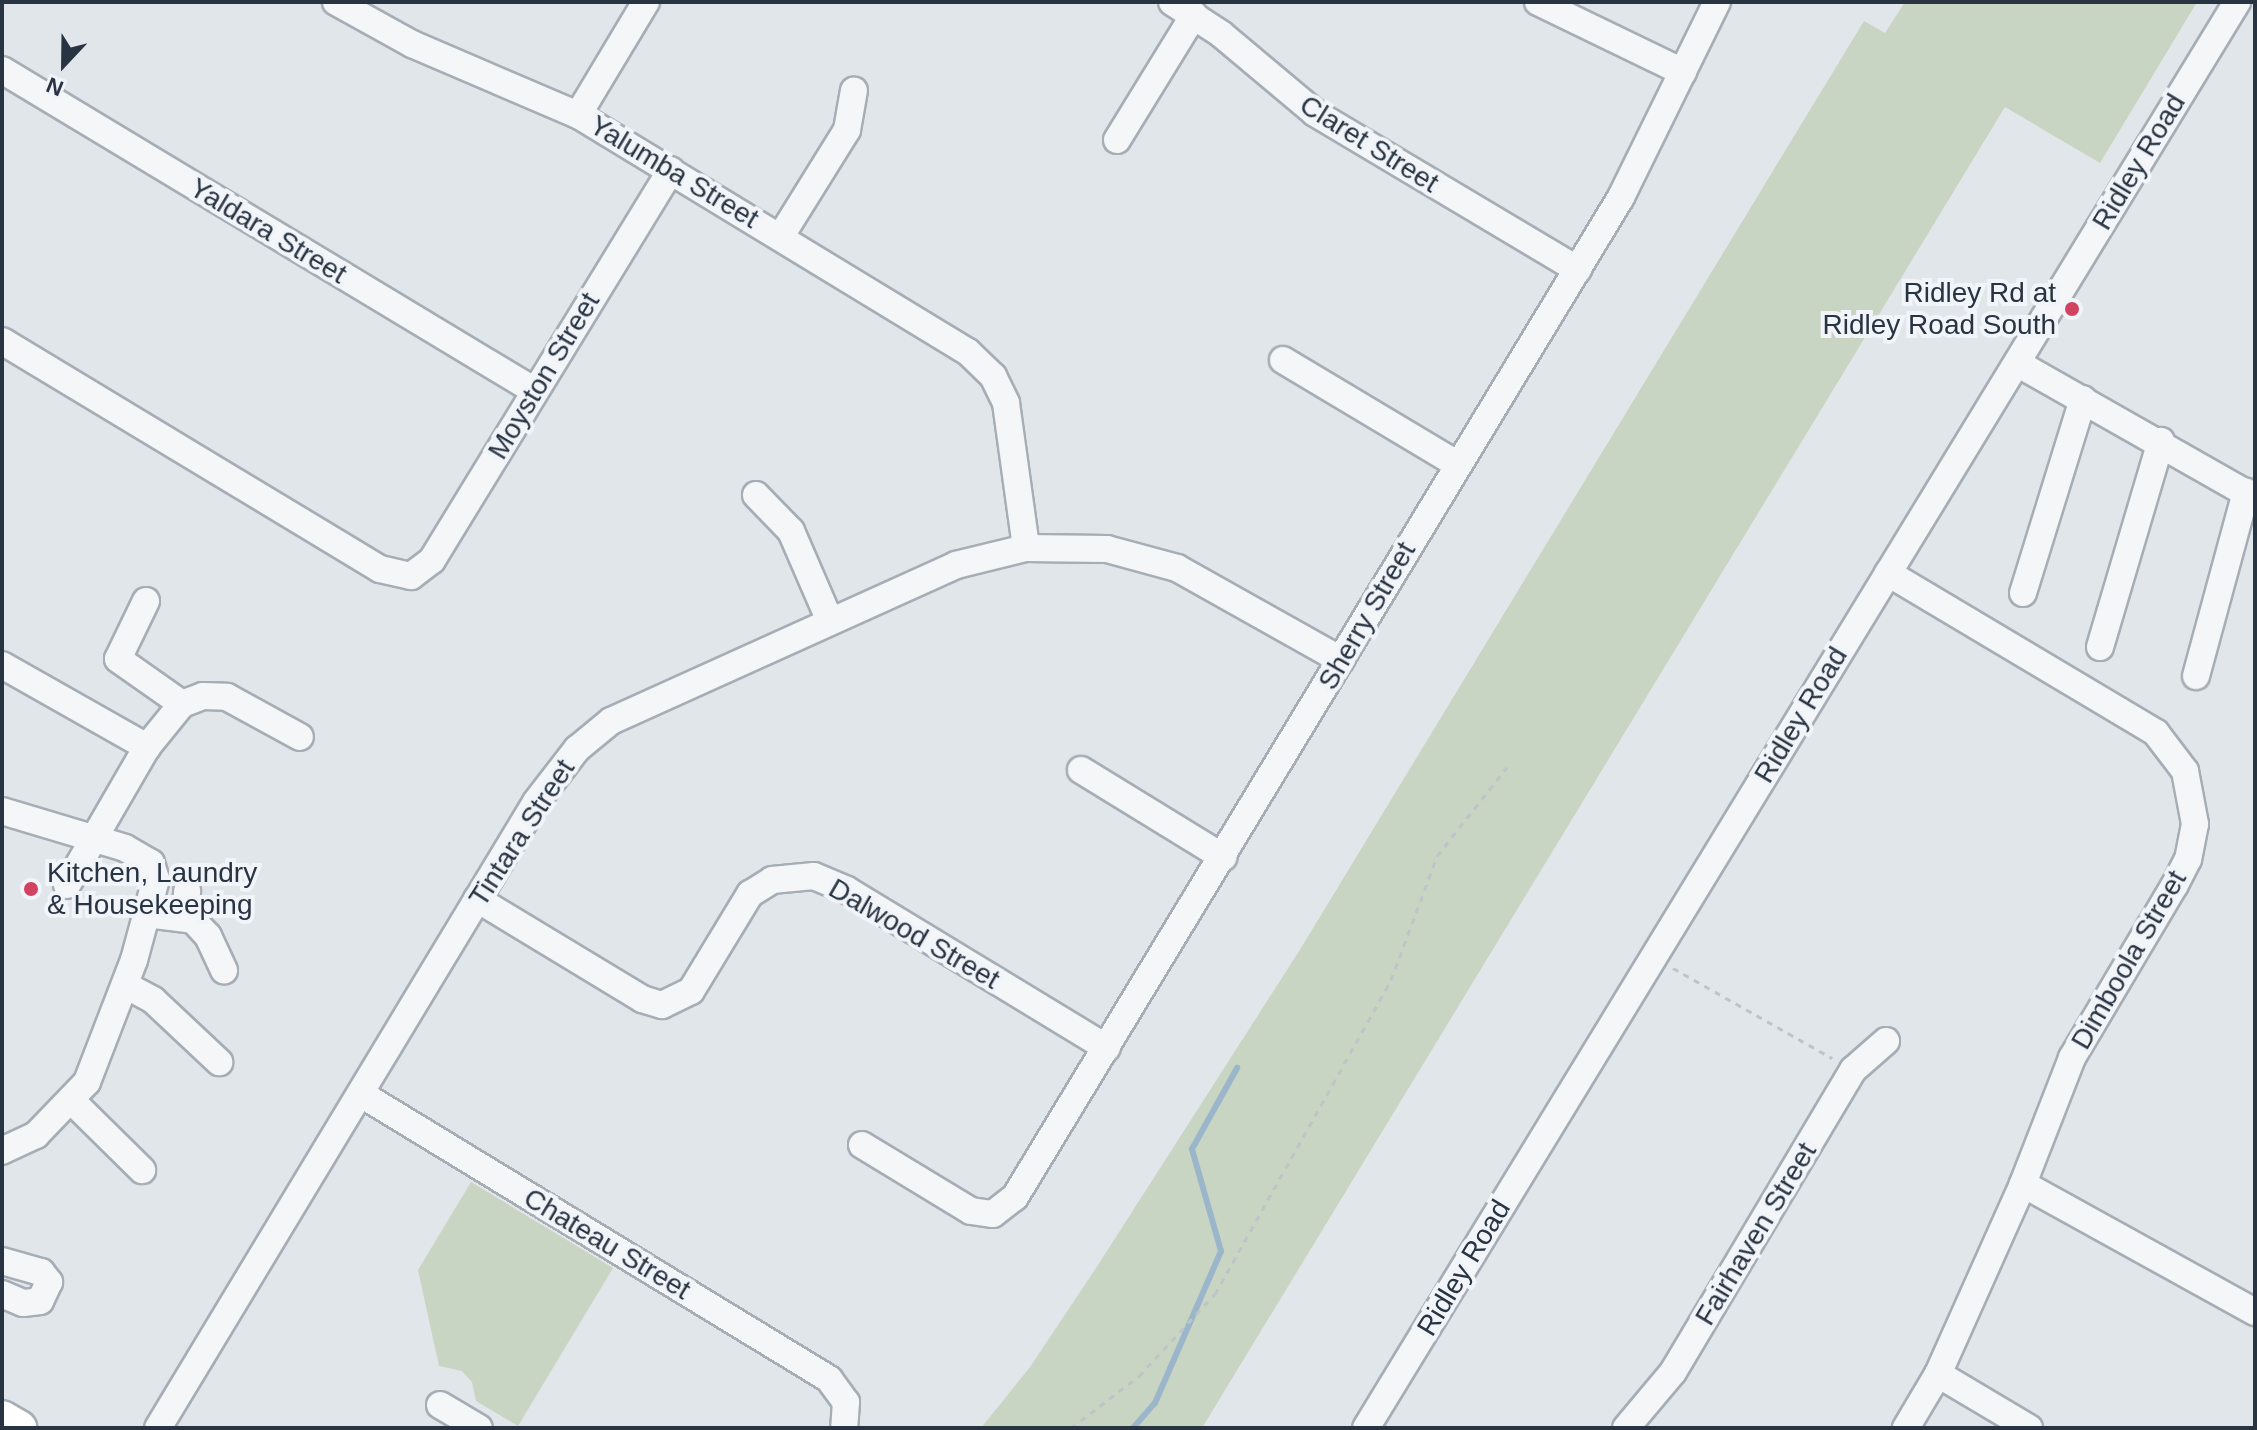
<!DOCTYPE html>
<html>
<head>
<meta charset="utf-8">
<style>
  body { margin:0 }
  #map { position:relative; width:2257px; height:1430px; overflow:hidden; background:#e1e6ea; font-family:Helvetica,sans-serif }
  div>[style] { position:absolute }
  .green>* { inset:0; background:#c8d5c2 }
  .stream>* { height:6px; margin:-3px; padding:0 3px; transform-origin:3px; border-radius:3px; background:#9bb6cb }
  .path>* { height:3px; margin-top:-1.5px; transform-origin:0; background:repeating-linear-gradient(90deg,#bfc4c9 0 6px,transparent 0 12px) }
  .roads { filter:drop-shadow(2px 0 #a6adb5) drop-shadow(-2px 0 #a6adb5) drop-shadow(0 2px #a6adb5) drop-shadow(0 -2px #a6adb5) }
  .minor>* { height:26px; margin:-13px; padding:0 13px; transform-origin:13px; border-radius:13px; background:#f4f6f8 }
  .major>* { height:34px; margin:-17px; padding:0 17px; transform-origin:17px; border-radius:17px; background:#fff }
  .dots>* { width:22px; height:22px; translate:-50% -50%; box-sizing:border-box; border:4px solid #f1f4f8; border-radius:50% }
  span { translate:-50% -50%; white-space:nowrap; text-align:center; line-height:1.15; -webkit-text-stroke:8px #f1f4f8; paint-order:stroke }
  .street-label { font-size:28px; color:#293443 }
  .poi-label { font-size:28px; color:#293443 }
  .right { translate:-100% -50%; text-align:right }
  .left { translate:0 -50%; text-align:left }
  .frame { position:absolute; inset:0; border:4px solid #293443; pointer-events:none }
  .north { position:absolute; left:24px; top:24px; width:80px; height:80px; -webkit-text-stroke:6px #f1f4f8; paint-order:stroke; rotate:202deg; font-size:22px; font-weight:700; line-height:32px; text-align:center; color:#293443 }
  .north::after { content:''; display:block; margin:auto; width:28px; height:36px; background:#293443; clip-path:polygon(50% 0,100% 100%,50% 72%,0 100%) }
</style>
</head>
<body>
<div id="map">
  <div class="green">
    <div style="clip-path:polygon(1905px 2px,2197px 2px,2100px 163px,2005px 107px,1202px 1428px,981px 1428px,1030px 1367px,1098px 1265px,1301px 948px,1864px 21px,1885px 33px)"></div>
    <div style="clip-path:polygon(471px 1182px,613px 1268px,518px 1426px,476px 1401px,472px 1382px,462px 1371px,439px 1366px,418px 1270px)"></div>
  </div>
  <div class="stream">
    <div style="left:1133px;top:1428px;width:33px;rotate:-49deg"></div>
    <div style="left:1155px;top:1403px;width:166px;rotate:-66.5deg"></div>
    <div style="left:1221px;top:1251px;width:106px;rotate:-105.9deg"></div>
    <div style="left:1192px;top:1149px;width:93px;rotate:-60.9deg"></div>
  </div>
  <div class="path">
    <div style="left:1673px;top:968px;width:183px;rotate:29.5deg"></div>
    <div style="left:1071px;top:1428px;width:86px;rotate:-37.4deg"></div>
    <div style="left:1139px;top:1376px;width:112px;rotate:-47.2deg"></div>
    <div style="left:1215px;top:1294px;width:360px;rotate:-60.7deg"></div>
    <div style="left:1391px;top:980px;width:132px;rotate:-69.6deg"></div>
    <div style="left:1437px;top:856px;width:113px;rotate:-51.8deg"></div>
  </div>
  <div class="roads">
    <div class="minor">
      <div style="left:336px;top:2px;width:87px;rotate:28.9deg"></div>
      <div style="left:412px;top:44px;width:181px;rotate:23.2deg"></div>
      <div style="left:578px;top:115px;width:456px;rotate:31.3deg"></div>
      <div style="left:968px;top:352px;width:35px;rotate:44deg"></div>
      <div style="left:993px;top:376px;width:30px;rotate:64deg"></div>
      <div style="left:1006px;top:403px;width:146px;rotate:82.1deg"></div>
      <div style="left:1172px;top:2px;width:59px;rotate:33.1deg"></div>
      <div style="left:1221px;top:34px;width:123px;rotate:40deg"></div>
      <div style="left:1315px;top:113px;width:306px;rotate:30.8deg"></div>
      <div style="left:1538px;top:2px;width:161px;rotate:25.8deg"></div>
      <div style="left:2px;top:70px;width:622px;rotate:31.06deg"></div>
      <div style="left:578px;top:115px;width:132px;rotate:-59deg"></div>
      <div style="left:1117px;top:140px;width:147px;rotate:-58.4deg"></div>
      <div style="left:781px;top:236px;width:125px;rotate:-58.1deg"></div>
      <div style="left:847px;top:130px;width:40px;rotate:-80deg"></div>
      <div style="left:2px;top:341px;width:441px;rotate:31.1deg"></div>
      <div style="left:380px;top:569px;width:32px;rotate:13deg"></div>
      <div style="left:411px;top:576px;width:26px;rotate:-37deg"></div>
      <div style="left:432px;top:560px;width:457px;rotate:-58.5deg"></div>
      <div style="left:1283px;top:360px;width:203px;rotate:30.9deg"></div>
      <div style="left:2017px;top:363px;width:274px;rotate:29.6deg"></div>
      <div style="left:756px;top:495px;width:50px;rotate:45.8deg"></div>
      <div style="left:791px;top:531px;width:96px;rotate:66.6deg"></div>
      <div style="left:1888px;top:573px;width:312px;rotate:30.8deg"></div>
      <div style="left:2156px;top:733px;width:48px;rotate:52.7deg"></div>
      <div style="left:2185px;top:771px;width:54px;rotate:79.3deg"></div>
      <div style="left:2195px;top:824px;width:36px;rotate:101deg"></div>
      <div style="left:2188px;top:859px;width:30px;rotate:117deg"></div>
      <div style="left:2174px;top:886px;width:200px;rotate:120.7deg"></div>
      <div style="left:2072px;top:1058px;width:135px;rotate:111.3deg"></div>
      <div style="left:2023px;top:1184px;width:208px;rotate:114.1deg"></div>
      <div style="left:1938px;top:1374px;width:63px;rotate:120.7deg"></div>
      <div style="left:2023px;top:593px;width:203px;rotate:-72.8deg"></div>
      <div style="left:146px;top:601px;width:64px;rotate:115.8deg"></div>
      <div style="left:118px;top:659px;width:78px;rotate:35.1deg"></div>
      <div style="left:2100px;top:647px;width:215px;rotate:-73.5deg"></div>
      <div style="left:2px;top:665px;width:167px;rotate:29.5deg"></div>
      <div style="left:2196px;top:676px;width:191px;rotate:-74.8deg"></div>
      <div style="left:1081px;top:770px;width:167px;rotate:31.5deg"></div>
      <div style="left:2px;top:811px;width:128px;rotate:16.7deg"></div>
      <div style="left:125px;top:848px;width:30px;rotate:30deg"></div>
      <div style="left:151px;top:863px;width:17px;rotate:73deg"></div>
      <div style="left:156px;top:879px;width:84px;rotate:105.2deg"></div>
      <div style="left:134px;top:960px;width:131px;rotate:111.1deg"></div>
      <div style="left:87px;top:1082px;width:74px;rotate:133.9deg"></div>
      <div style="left:36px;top:1135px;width:38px;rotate:155deg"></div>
      <div style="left:67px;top:885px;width:160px;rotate:-59.9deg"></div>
      <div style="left:147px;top:747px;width:55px;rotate:-50.9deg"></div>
      <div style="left:182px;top:704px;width:22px;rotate:-21deg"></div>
      <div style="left:203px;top:696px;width:24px;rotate:2deg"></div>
      <div style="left:227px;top:697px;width:83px;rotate:28.7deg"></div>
      <div style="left:477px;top:899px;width:193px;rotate:31.2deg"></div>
      <div style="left:642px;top:999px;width:21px;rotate:17deg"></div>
      <div style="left:662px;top:1005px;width:32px;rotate:-26deg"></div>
      <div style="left:691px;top:991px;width:114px;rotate:-58.7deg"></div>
      <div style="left:750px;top:894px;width:26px;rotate:-32deg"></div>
      <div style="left:772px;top:880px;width:42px;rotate:-5.4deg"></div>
      <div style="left:814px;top:876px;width:36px;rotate:23deg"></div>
      <div style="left:847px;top:890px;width:304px;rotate:31.3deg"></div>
      <div style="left:147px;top:914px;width:46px;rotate:7.4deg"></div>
      <div style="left:193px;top:920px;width:22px;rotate:47deg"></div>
      <div style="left:208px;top:936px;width:38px;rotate:65deg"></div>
      <div style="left:185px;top:916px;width:25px;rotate:-85deg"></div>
      <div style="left:125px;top:985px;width:32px;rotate:28deg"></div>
      <div style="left:153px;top:1000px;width:91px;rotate:43.2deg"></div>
      <div style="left:361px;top:1094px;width:548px;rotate:31.34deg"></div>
      <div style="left:829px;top:1379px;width:29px;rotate:54deg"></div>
      <div style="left:846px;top:1402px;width:26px;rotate:94deg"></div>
      <div style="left:71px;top:1100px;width:100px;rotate:44.6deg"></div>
      <div style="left:862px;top:1145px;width:127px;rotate:31.2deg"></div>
      <div style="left:971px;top:1211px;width:22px;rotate:8deg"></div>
      <div style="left:993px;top:1214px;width:28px;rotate:-38deg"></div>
      <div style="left:1015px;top:1197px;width:1169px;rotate:-58.78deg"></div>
      <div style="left:1621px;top:197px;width:217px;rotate:-63.8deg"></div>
      <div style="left:2023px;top:1184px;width:265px;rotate:28.9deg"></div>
      <div style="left:2px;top:1261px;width:41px;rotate:15.8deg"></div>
      <div style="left:41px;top:1272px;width:13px;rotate:51deg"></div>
      <div style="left:49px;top:1282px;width:21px;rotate:115deg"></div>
      <div style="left:40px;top:1301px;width:17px;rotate:173deg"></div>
      <div style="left:23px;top:1303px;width:23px;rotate:-157deg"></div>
      <div style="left:1938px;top:1374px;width:106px;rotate:30.7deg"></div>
      <div style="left:440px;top:1405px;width:45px;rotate:30.5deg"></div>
      <div style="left:158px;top:1428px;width:731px;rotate:-58.87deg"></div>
      <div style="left:536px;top:802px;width:67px;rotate:-52.3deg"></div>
      <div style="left:577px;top:749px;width:44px;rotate:-39.5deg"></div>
      <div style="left:611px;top:721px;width:379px;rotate:-24.3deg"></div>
      <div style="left:956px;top:565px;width:72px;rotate:-13.7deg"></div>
      <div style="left:1026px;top:548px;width:81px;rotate:0.7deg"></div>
      <div style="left:1107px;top:549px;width:73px;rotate:15.2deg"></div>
      <div style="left:1177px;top:568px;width:188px;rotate:29.3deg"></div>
      <div style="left:1366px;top:1428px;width:1671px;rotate:-58.58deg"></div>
      <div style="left:1626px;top:1428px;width:73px;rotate:-50deg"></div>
      <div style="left:1673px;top:1372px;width:352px;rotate:-59.2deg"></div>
      <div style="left:1853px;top:1070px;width:44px;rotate:-41.3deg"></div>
    </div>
    <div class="major">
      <div style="left:2px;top:1418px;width:20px;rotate:30deg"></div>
    </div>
  </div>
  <div class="dots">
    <div style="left:2072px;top:309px;background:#d24362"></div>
    <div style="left:31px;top:889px;background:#d24362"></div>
  </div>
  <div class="street-label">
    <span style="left:1369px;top:144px;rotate:32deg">Claret Street</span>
    <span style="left:2139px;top:162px;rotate:-59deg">Ridley Road</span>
    <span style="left:674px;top:172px;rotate:31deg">Yalumba Street</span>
    <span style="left:268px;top:231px;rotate:31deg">Yaldara Street</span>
    <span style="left:544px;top:376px;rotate:-59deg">Moyston Street</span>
    <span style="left:1367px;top:616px;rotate:-60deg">Sherry Street</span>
    <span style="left:1801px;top:715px;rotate:-59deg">Ridley Road</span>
    <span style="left:522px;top:833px;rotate:-57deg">Tintara Street</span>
    <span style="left:914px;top:934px;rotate:30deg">Dalwood Street</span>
    <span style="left:2129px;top:960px;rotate:-60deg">Dimboola Street</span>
    <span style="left:1756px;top:1234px;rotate:-59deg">Fairhaven Street</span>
    <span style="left:607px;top:1244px;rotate:31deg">Chateau Street</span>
    <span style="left:1464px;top:1268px;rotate:-59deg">Ridley Road</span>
  </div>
  <div class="poi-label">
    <span class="right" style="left:2056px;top:309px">Ridley Rd at<br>Ridley Road South</span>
    <span class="left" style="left:47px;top:889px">Kitchen, Laundry<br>&amp; Housekeeping</span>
  </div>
  <div class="frame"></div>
  <div class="north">N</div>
</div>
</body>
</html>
